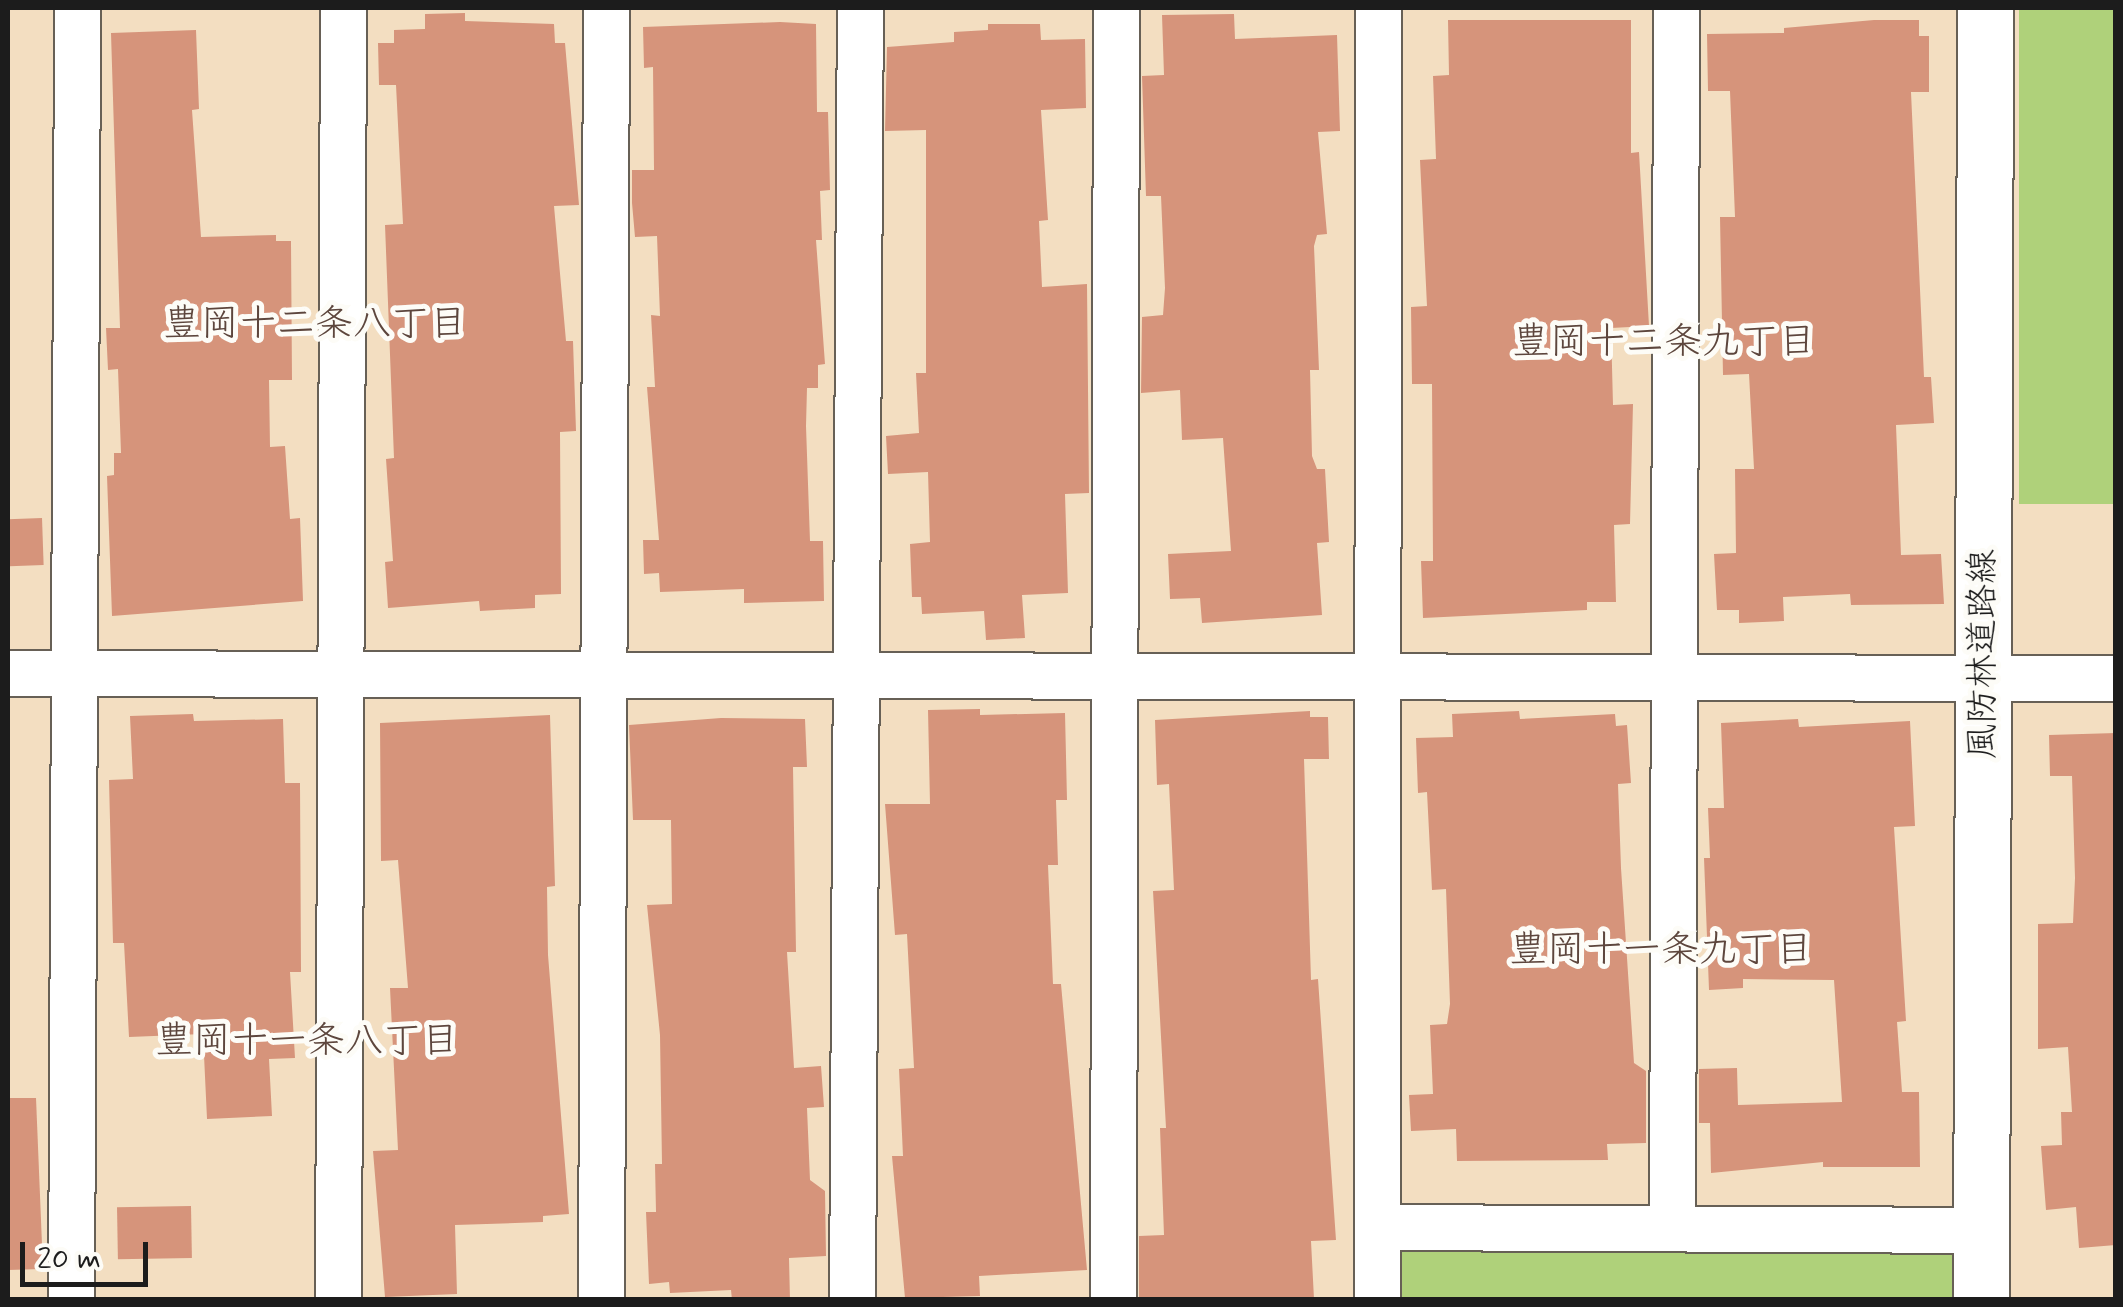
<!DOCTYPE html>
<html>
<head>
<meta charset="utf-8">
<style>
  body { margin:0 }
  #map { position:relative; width:2123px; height:1307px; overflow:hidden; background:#f3dec1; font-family:Mynerve,"Klee One",sans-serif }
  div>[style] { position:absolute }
  .green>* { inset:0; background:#afd17a; transform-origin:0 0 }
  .building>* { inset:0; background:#d6947b; transform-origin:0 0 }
  .roads { filter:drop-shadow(2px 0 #676056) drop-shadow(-2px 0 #676056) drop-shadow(0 2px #676056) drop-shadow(0 -2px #676056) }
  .minor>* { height:45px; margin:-22.5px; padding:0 22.5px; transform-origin:22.5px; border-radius:22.5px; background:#fff }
  .tertiary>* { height:55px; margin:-27.5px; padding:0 27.5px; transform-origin:27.5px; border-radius:27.5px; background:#fff }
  span { translate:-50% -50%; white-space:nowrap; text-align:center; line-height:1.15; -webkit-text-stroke:10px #fdfcf7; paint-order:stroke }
  .street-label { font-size:35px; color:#1c1c1c }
  .neighbourhood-label { font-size:38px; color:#5d463d }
  .frame { position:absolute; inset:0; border:10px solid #1c1c1c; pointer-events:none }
  .scale { position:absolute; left:20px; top:1242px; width:128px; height:45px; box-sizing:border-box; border:5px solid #1c1c1c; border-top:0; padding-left:12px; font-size:30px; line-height:35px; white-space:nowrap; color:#1c1c1c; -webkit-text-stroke:8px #fdfcf7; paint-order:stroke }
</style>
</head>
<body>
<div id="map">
  <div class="green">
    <div style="left:2019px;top:8px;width:96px;height:496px"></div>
    <div style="left:1377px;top:1227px;width:604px;height:73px"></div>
  </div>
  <div class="building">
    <div style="clip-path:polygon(465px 13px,465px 21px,554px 24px,555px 43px,565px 43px,579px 205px,554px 206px,566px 341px,573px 341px,576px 431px,560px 432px,561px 594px,535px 595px,535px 608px,480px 611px,479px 601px,388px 608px,385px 562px,393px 561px,386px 459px,394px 458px,385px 225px,403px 224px,396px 85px,379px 85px,378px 43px,394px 43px,394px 30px,425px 29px,425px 14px)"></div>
    <div style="clip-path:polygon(1234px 14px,1235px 39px,1337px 35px,1340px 131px,1318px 132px,1327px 234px,1317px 235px,1314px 246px,1319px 370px,1310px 370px,1312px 456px,1317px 469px,1325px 469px,1329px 542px,1317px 543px,1322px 615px,1202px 623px,1200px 598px,1170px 599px,1168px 554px,1231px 551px,1223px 438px,1182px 440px,1180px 390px,1141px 393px,1142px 317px,1163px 315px,1165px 288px,1161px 196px,1146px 196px,1142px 76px,1164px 75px,1162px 15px)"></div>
    <div style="clip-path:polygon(1448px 20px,1631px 20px,1631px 153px,1639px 152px,1649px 326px,1611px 328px,1613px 405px,1633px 404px,1630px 524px,1614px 525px,1616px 602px,1587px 602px,1587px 610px,1423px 618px,1421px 561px,1433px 561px,1432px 384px,1412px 384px,1411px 307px,1427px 306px,1420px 160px,1436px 159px,1433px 76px,1449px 75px)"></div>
    <div style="clip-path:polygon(1874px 20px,1919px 20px,1919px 36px,1929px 36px,1929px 92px,1911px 92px,1924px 377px,1931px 377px,1934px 423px,1896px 425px,1901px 555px,1941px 554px,1944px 604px,1851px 605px,1850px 594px,1783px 597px,1784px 621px,1739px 623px,1739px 610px,1717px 610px,1714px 554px,1736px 553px,1735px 469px,1754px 469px,1749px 374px,1723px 375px,1720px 217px,1735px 217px,1730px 91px,1708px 91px,1707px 34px,1784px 33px,1784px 28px)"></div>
    <div style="clip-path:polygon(780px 22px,816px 24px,817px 112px,828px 112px,830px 190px,820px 191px,822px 240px,816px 240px,825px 364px,818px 365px,818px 388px,807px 388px,806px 426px,810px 541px,823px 541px,824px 601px,744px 603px,744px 589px,660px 592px,659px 573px,644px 574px,643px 540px,659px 540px,647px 387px,655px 387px,651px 315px,660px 316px,657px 236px,635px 237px,632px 203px,632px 170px,654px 170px,653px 67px,644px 68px,643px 27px)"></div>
    <div style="clip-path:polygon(988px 24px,1040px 24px,1041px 40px,1085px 39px,1086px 108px,1041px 110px,1048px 220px,1039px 221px,1042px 287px,1087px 284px,1089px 493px,1065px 494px,1068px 593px,1022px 595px,1025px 638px,986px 640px,984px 611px,922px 614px,921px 597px,912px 597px,910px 544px,930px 542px,928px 472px,888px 474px,886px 436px,919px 433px,916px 373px,926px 373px,926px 130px,885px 131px,887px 47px,954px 42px,954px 32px,988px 30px)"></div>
    <div style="clip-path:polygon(196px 30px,199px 109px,192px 110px,201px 237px,276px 235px,276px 241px,291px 241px,292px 380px,269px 380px,270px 447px,285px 446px,290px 519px,300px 518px,303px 601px,112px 616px,107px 476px,114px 475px,114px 453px,121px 453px,118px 369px,108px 370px,106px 328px,120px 328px,111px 33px)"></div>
    <div style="left:42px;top:518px;width:47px;height:34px;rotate:88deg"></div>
    <div style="clip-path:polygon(980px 709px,980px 715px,1065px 713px,1067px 800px,1056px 800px,1058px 865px,1048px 865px,1053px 984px,1061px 984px,1087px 1270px,979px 1276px,980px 1296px,905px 1298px,892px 1156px,903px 1156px,899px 1069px,914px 1068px,907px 934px,895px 935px,885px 804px,930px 804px,928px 710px)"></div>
    <div style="clip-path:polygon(1310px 711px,1310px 717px,1328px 717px,1329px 759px,1304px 759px,1311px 980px,1318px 979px,1336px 1240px,1311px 1241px,1314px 1299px,1139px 1300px,1139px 1236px,1164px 1235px,1160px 1128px,1166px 1128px,1153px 891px,1174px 890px,1169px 784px,1157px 785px,1155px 720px)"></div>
    <div style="clip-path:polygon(1519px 711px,1520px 719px,1615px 714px,1616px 726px,1627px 725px,1631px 783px,1618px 784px,1621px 868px,1634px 1063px,1646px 1071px,1646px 1143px,1607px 1144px,1608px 1160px,1457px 1161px,1456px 1129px,1411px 1131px,1409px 1095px,1433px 1094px,1430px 1025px,1447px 1024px,1450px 1004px,1446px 889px,1432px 890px,1427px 792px,1418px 793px,1416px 738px,1453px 737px,1452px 714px)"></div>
    <div style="clip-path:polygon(193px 714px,194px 721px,283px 719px,285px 783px,300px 783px,301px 972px,290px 972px,295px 1058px,269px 1059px,272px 1116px,207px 1119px,203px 1034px,129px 1037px,124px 943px,113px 943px,109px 780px,133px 779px,130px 716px)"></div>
    <div style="clip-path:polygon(550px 715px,555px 886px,547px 887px,548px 955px,569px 1214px,543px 1216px,543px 1222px,455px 1225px,457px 1294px,385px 1297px,373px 1151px,398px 1150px,390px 988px,408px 988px,398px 860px,381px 861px,380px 723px)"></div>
    <div style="clip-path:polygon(721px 718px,805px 719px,807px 767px,793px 767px,796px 952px,787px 952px,794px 1068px,821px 1066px,824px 1107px,807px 1108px,810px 1180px,825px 1191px,826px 1256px,789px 1258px,790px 1300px,732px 1300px,731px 1290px,670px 1293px,669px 1282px,649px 1284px,646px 1212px,656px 1212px,655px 1164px,662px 1164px,660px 1035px,647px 905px,672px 904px,671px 820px,633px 820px,629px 725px)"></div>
    <div style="clip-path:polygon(1798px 719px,1799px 727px,1910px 721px,1915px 826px,1894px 827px,1906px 1021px,1897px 1022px,1902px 1092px,1919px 1092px,1920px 1167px,1823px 1167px,1823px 1162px,1711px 1173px,1710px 1123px,1699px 1123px,1699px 1069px,1737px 1068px,1738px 1105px,1842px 1102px,1834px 980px,1743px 979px,1743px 988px,1709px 990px,1704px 858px,1710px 858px,1708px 808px,1724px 808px,1721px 723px)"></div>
    <div style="clip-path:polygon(2116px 733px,2116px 1245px,2079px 1248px,2076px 1207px,2046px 1210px,2041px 1146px,2062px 1145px,2061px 1112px,2072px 1112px,2068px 1047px,2038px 1049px,2038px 924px,2073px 923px,2075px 878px,2072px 776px,2050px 776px,2049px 735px)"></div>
    <div style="clip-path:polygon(8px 1098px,36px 1098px,43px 1269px,8px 1270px)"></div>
    <div style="left:191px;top:1206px;width:52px;height:74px;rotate:89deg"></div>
  </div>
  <div class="roads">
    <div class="minor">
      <div style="left:8px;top:673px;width:2108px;rotate:0.14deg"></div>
      <div style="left:1377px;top:1227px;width:604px;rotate:0.28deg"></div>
      <div style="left:1672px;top:1228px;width:1220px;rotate:-89.81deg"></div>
      <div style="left:71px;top:1300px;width:1292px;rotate:-89.73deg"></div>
      <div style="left:338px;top:1300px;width:1292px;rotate:-89.78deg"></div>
      <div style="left:601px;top:1300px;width:1292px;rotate:-89.78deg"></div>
      <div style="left:852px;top:1300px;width:1292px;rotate:-89.65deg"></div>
      <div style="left:1113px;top:1300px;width:1292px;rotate:-89.87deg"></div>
      <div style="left:1377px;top:1300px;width:1292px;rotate:-89.96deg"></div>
    </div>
    <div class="tertiary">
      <div style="left:1981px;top:1300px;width:1292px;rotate:-89.82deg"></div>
    </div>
  </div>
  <div class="street-label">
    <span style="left:1983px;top:654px;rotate:-90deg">風防林道路線</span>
  </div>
  <div class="neighbourhood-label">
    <span style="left:315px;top:325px">豊岡十二条八丁目</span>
    <span style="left:1664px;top:343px">豊岡十二条九丁目</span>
    <span style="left:1661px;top:951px">豊岡十一条九丁目</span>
    <span style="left:307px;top:1042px">豊岡十一条八丁目</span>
  </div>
  <div class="frame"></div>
  <div class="scale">20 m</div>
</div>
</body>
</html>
